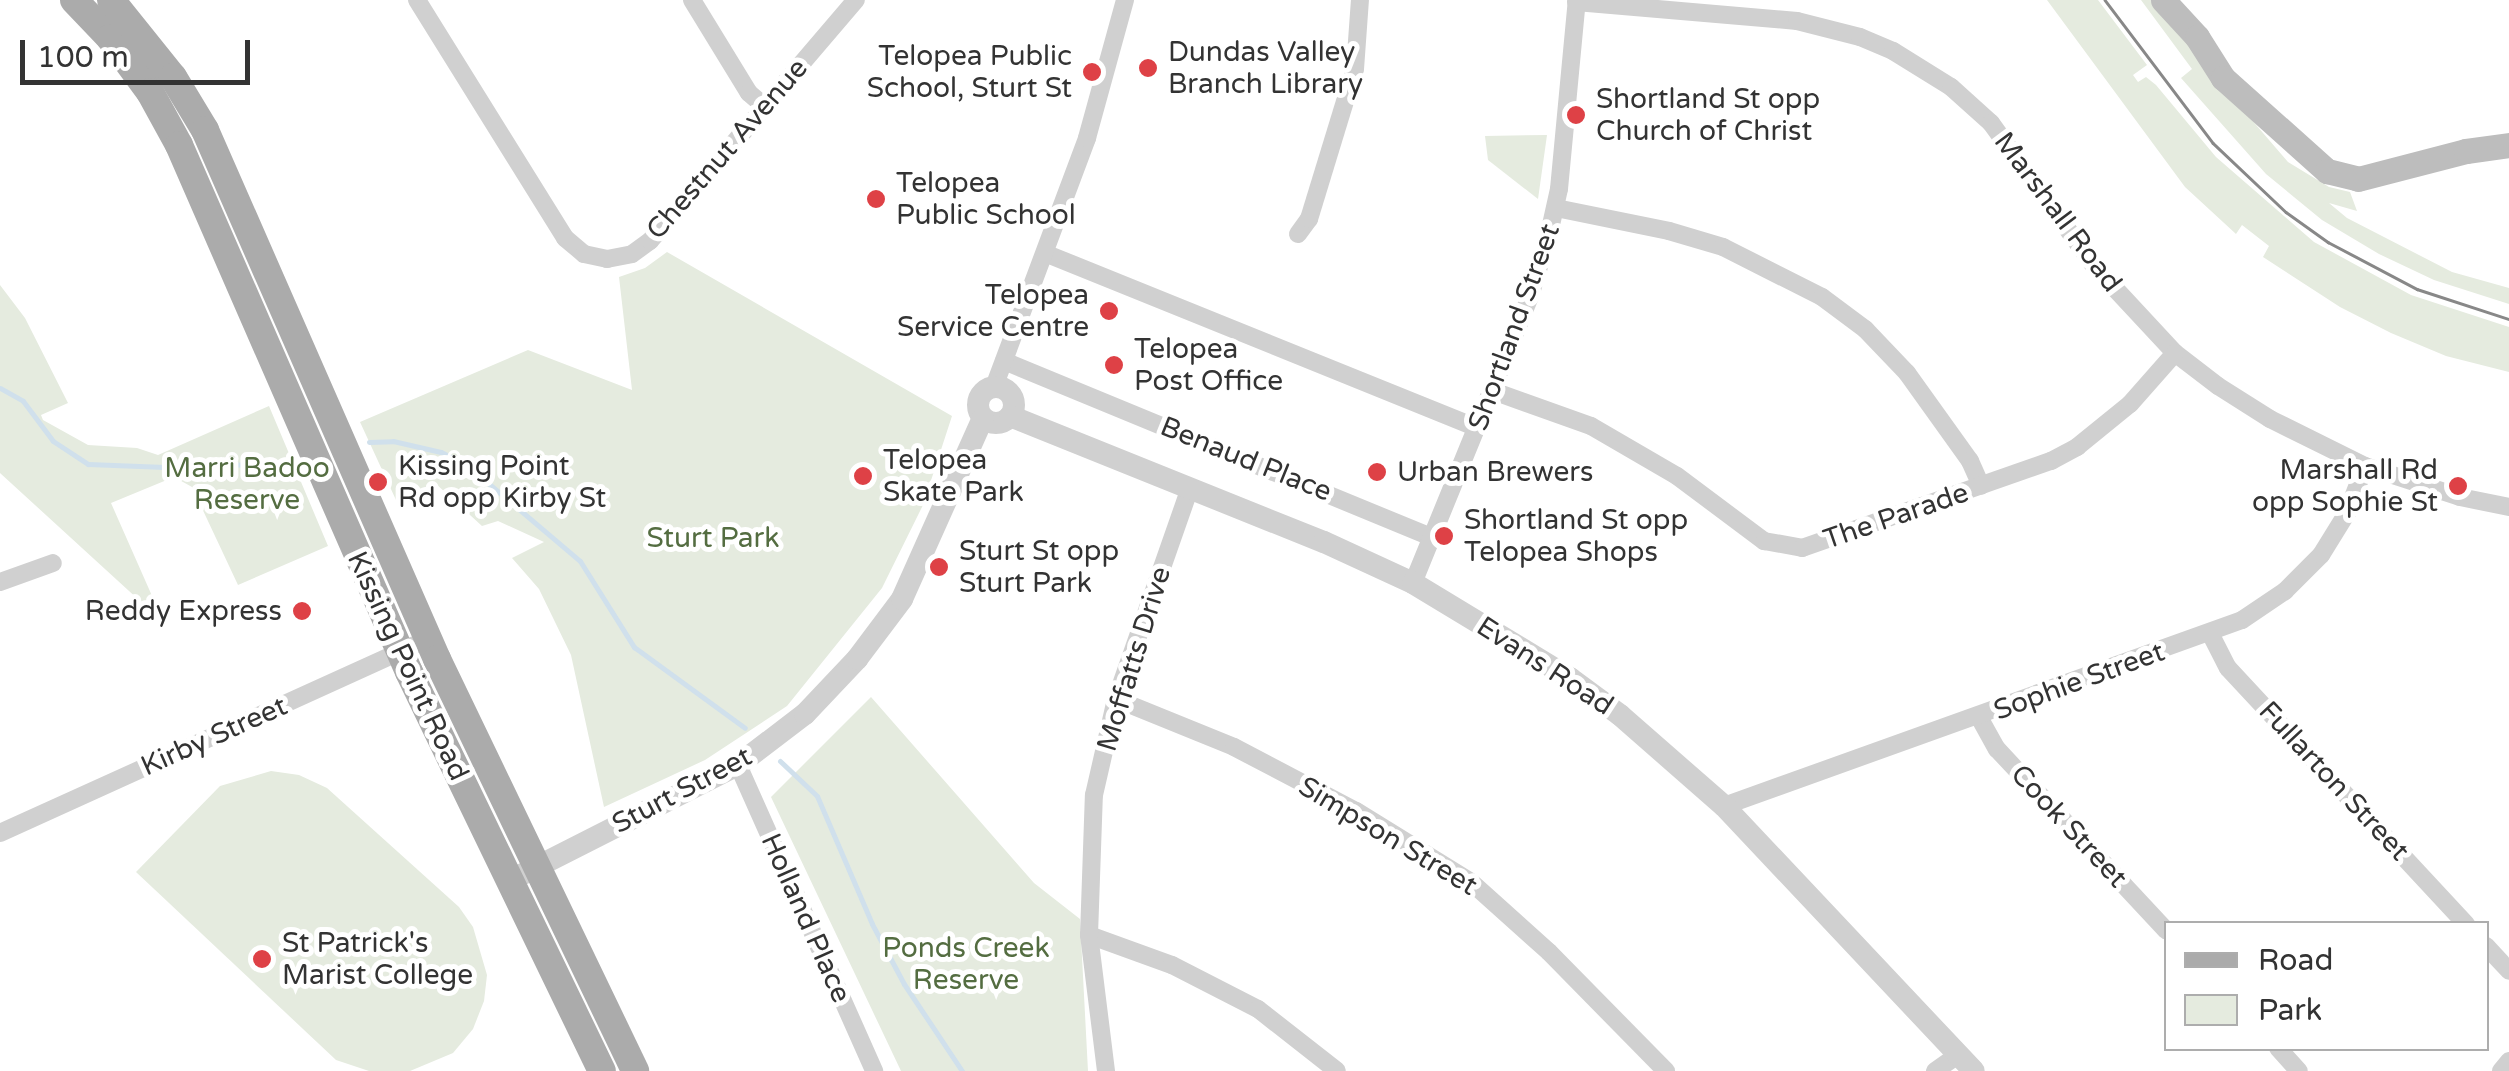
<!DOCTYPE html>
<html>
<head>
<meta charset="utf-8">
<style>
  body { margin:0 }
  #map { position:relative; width:2509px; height:1071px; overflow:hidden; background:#fff; font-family:"Varela Round",sans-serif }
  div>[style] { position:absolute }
  .green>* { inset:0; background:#e5ebdf }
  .stream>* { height:5px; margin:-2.5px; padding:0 2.5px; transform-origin:2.5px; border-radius:2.5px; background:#d0e0ec }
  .minor>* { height:18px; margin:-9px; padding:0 9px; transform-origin:9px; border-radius:9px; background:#d0d0d0 }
  .tertiary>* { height:22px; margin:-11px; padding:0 11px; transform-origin:11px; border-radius:11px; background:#d0d0d0 }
  .tertiary>.ring { margin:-11px; padding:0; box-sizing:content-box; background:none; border:22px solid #d0d0d0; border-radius:50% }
  .secondary>* { height:25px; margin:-12.5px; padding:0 12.5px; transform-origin:12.5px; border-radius:12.5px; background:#bdbdbd }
  .primary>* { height:28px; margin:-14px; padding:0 14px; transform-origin:14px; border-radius:14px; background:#ababab }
  .tram>* { height:2.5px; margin:-1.25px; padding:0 1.25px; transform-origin:1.25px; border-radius:1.25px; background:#888 }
  .dots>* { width:28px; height:28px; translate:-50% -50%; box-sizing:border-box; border:5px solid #fff; border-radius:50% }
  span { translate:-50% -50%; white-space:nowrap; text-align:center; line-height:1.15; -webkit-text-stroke:10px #fff; paint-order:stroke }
  .poi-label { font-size:28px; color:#333 }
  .left { translate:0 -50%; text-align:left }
  .right { translate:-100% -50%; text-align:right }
  .street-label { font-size:28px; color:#333 }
  .park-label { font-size:28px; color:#546d41 }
  .legend { position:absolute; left:2164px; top:921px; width:325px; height:130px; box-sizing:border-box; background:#fff; border:2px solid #adadad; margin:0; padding:12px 18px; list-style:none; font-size:30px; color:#333 }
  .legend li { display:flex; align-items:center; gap:20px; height:50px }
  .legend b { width:50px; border:2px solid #adadad }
  .scale { position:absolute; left:20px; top:40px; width:230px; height:45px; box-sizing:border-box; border:5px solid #333; border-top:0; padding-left:12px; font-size:30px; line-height:35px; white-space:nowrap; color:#333; -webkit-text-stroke:8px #fff; paint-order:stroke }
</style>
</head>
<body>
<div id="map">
  <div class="green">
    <div style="clip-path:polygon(2047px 0,2098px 0,2147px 65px,2133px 75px,2138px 82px,2146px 77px,2156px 85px,2216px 157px,2314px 242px,2411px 295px,2509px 327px,2509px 372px,2446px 356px,2391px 333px,2340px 307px,2263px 257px,2269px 246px,2242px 225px,2236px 234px,2185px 187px)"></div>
    <div style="clip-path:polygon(2141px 0,2156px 0,2207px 68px,2288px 162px,2329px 187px,2350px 192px,2357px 211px,2329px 203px,2347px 218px,2452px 272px,2509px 288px,2509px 304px,2434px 280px,2379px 254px,2322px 220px,2266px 174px,2181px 78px,2192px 69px)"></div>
    <div style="clip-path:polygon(1547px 135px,1538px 199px,1488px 160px,1485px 136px)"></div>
    <div style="clip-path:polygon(667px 252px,952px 416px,923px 505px,882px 588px,787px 706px,705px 760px,604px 807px,571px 655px,539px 589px,512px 558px,544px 542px,498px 521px,482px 526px,435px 483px,396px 500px,360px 422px,528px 350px,632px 390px,619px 277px,645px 268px)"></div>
    <div style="clip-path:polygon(0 285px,25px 318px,68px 403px,41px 415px,43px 420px,88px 445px,137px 448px,158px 455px,269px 406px,328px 546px,238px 585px,192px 487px,174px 477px,111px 503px,164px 623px,0 473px)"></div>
    <div style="clip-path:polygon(871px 697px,1034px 883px,1080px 919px,1088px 1071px,901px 1071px,771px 797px)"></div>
    <div style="clip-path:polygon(271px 771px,299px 775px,327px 788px,459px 907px,473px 927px,487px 975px,484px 1001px,473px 1029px,453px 1053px,410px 1071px,369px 1071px,336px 1060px,136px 872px,220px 786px)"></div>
  </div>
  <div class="stream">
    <div style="left:0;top:388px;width:26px;rotate:29deg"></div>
    <div style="left:23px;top:401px;width:50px;rotate:53.1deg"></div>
    <div style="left:53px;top:441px;width:42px;rotate:33.3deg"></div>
    <div style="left:88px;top:464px;width:77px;rotate:2.2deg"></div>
    <div style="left:165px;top:467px;width:122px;rotate:-1.9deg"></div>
    <div style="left:369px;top:442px;width:24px;rotate:-2deg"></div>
    <div style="left:393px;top:441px;width:49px;rotate:12.9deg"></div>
    <div style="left:441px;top:452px;width:30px;rotate:27deg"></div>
    <div style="left:468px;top:466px;width:147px;rotate:40.3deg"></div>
    <div style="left:580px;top:561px;width:102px;rotate:57.9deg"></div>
    <div style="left:634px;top:647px;width:137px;rotate:36.1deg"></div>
    <div style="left:780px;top:761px;width:51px;rotate:43.4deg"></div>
    <div style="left:817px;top:796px;width:139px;rotate:66.7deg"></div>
    <div style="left:872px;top:924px;width:68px;rotate:61.9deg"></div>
    <div style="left:904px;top:984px;width:105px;rotate:56.3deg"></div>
  </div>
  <div class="minor">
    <div style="left:417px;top:0;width:280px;rotate:58.1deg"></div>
    <div style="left:565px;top:238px;width:25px;rotate:40deg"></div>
    <div style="left:584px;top:254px;width:24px;rotate:12deg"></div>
    <div style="left:607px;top:259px;width:25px;rotate:-11deg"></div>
    <div style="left:632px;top:254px;width:22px;rotate:-36deg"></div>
    <div style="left:650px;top:241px;width:317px;rotate:-49.5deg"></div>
    <div style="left:692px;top:0;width:109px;rotate:58.5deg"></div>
    <div style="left:749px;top:93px;width:21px;rotate:41deg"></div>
    <div style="left:1576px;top:2px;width:222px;rotate:4.9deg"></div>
    <div style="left:1797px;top:21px;width:65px;rotate:14.3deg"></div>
    <div style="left:1860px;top:37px;width:36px;rotate:23deg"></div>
    <div style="left:1893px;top:51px;width:68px;rotate:31.8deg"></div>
    <div style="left:1951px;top:87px;width:54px;rotate:42deg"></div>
    <div style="left:1991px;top:123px;width:178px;rotate:54.2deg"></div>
    <div style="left:2095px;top:267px;width:117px;rotate:47.1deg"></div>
    <div style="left:2175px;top:353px;width:54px;rotate:37.5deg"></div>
    <div style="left:2218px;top:386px;width:62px;rotate:32.4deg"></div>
    <div style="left:2270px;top:419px;width:106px;rotate:26.3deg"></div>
    <div style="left:2365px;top:466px;width:100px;rotate:18.1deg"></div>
    <div style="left:2460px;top:497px;width:50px;rotate:11.5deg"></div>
    <div style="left:1556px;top:208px;width:115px;rotate:11.5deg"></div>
    <div style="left:1669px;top:231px;width:56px;rotate:16.5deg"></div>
    <div style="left:1723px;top:247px;width:111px;rotate:26.8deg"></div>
    <div style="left:1822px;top:297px;width:54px;rotate:36.7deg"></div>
    <div style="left:1865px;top:329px;width:61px;rotate:46.3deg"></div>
    <div style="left:1907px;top:373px;width:108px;rotate:54.4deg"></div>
    <div style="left:1970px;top:461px;width:27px;rotate:66deg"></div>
    <div style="left:1298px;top:234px;width:19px;rotate:-54deg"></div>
    <div style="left:1309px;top:219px;width:157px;rotate:-73deg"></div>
    <div style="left:1355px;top:69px;width:69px;rotate:-85.9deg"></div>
    <div style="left:1047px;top:254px;width:464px;rotate:22deg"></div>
    <div style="left:1004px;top:361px;width:463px;rotate:22.4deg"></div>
    <div style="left:994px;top:387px;width:266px;rotate:-69.5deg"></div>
    <div style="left:1087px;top:138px;width:143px;rotate:-74.6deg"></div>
    <div style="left:1493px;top:391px;width:104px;rotate:19.7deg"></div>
    <div style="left:1591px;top:426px;width:99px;rotate:30.2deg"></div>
    <div style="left:1677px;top:476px;width:109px;rotate:36.8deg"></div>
    <div style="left:1764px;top:541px;width:39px;rotate:10deg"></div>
    <div style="left:1802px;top:548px;width:264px;rotate:-19.3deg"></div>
    <div style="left:2051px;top:461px;width:30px;rotate:-28deg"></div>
    <div style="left:2077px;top:447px;width:68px;rotate:-39.1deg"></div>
    <div style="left:2130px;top:404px;width:68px;rotate:-48.6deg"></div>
    <div style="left:0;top:582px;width:56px;rotate:-19.7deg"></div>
    <div style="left:1413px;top:583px;width:310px;rotate:-67.8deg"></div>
    <div style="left:1530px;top:296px;width:65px;rotate:-73deg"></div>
    <div style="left:1549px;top:234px;width:46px;rotate:-77.5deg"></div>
    <div style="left:1559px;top:189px;width:190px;rotate:-84.6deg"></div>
    <div style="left:2210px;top:633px;width:39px;rotate:63deg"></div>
    <div style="left:2228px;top:668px;width:350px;rotate:47.1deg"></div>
    <div style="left:1116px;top:699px;width:127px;rotate:22.1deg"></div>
    <div style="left:1234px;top:747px;width:138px;rotate:27.7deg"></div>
    <div style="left:1356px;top:811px;width:135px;rotate:31.7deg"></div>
    <div style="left:1471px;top:882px;width:105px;rotate:41.9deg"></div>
    <div style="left:1549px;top:952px;width:167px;rotate:45.5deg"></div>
    <div style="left:1979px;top:717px;width:37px;rotate:61deg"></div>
    <div style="left:1997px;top:749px;width:248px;rotate:47deg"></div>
    <div style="left:738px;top:765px;width:335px;rotate:66deg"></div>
    <div style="left:1724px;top:806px;width:550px;rotate:-19.75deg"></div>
    <div style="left:2242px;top:620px;width:52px;rotate:-34deg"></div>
    <div style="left:2285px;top:591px;width:51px;rotate:-45deg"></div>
    <div style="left:2321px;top:555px;width:49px;rotate:-58.2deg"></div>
    <div style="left:2347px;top:513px;width:50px;rotate:-69deg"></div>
    <div style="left:0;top:833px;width:470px;rotate:-24.4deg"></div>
    <div style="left:1089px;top:935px;width:88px;rotate:19.9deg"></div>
    <div style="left:1172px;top:965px;width:97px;rotate:27.1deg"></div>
    <div style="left:1258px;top:1009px;width:100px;rotate:38.1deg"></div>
    <div style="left:2486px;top:946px;width:34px;rotate:47deg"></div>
    <div style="left:2278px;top:1048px;width:31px;rotate:48deg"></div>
    <div style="left:1106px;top:1071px;width:137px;rotate:-97.1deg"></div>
    <div style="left:1089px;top:935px;width:140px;rotate:-88deg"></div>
    <div style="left:1094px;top:795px;width:98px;rotate:-77.1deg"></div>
    <div style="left:1116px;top:699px;width:224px;rotate:-70.7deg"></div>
    <div style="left:1935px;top:1071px;width:29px;rotate:-35deg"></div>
    <div style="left:2501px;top:1071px;width:13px;rotate:-51deg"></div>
  </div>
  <div class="tertiary">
    <div class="ring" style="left:978px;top:387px;width:14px;height:14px"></div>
    <div style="left:1010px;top:416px;width:338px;rotate:21.9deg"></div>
    <div style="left:1324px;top:542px;width:98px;rotate:24.7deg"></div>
    <div style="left:1413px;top:583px;width:184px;rotate:31.2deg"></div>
    <div style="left:1570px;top:678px;width:62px;rotate:36.5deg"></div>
    <div style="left:1620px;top:715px;width:138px;rotate:41.2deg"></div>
    <div style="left:1724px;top:806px;width:364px;rotate:46.7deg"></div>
    <div style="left:509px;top:881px;width:257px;rotate:-26.9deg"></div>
    <div style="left:738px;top:765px;width:84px;rotate:-37.3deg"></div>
    <div style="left:805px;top:714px;width:76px;rotate:-46.6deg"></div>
    <div style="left:857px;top:659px;width:75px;rotate:-53.1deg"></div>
    <div style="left:902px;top:599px;width:198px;rotate:-65.9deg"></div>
  </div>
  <div class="secondary">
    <div style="left:2163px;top:0;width:50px;rotate:47.4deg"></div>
    <div style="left:2197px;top:37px;width:49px;rotate:57.6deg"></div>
    <div style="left:2223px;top:78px;width:140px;rotate:41.8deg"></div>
    <div style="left:2327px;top:171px;width:32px;rotate:14deg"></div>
    <div style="left:2358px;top:179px;width:112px;rotate:-14.5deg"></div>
    <div style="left:2466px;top:151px;width:43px;rotate:-7.9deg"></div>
  </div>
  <div class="primary">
    <div style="left:74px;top:0;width:52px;rotate:46.5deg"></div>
    <div style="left:110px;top:38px;width:67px;rotate:53.5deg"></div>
    <div style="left:150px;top:92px;width:60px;rotate:61.3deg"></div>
    <div style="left:179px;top:145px;width:575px;rotate:66.42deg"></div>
    <div style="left:409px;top:672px;width:443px;rotate:64.2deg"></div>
    <div style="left:111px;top:0;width:99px;rotate:51.2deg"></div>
    <div style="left:173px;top:77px;width:62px;rotate:58.9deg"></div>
    <div style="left:205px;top:130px;width:578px;rotate:66.32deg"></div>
    <div style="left:437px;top:659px;width:457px;rotate:64.3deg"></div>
  </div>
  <div class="tram">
    <div style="left:2105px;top:0;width:179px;rotate:52.9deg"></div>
    <div style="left:2213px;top:143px;width:100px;rotate:43.4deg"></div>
    <div style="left:2286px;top:212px;width:52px;rotate:35.5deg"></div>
    <div style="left:2328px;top:242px;width:101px;rotate:27.8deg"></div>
    <div style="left:2417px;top:289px;width:97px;rotate:18.1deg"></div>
  </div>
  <div class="dots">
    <div style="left:1148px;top:68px;background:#de4146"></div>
    <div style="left:1092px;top:72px;background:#de4146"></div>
    <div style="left:1576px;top:115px;background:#de4146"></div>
    <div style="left:876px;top:199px;background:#de4146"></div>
    <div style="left:1109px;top:311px;background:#de4146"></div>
    <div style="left:1114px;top:365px;background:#de4146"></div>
    <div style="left:1377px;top:472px;background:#de4146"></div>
    <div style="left:863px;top:476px;background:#de4146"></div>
    <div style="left:378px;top:482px;background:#de4146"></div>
    <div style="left:2458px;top:486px;background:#de4146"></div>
    <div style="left:1444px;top:536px;background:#de4146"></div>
    <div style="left:939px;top:567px;background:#de4146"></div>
    <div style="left:302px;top:611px;background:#de4146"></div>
    <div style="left:262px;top:959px;background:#de4146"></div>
  </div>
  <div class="poi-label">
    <span class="left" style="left:1168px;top:68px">Dundas Valley<br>Branch Library</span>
    <span class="right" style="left:1072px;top:72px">Telopea Public<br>School, Sturt St</span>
    <span class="left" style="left:1596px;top:115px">Shortland St opp<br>Church of Christ</span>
    <span class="left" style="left:896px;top:199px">Telopea<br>Public School</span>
    <span class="right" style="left:1089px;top:311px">Telopea<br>Service Centre</span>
    <span class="left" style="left:1134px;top:365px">Telopea<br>Post Office</span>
    <span class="left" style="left:883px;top:476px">Telopea<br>Skate Park</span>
    <span class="left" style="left:398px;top:482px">Kissing Point<br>Rd opp Kirby St</span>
    <span class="right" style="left:2438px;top:486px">Marshall Rd<br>opp Sophie St</span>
    <span class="left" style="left:1397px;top:472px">Urban Brewers</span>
    <span class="left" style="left:1464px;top:536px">Shortland St opp<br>Telopea Shops</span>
    <span class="left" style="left:959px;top:567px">Sturt St opp<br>Sturt Park</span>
    <span class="right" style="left:282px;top:611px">Reddy Express</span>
    <span class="left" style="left:282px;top:959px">St Patrick's<br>Marist College</span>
  </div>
  <div class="street-label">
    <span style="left:727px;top:149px;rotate:-49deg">Chestnut Avenue</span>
    <span style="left:2058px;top:212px;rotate:53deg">Marshall Road</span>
    <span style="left:1514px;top:327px;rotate:-70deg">Shortland Street</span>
    <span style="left:1246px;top:459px;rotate:22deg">Benaud Place</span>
    <span style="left:1896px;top:516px;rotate:-19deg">The Parade</span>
    <span style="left:1134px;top:659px;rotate:-73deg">Moffatts Drive</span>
    <span style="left:408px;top:666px;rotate:65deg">Kissing Point Road</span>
    <span style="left:1545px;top:666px;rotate:33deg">Evans Road</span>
    <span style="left:2079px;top:681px;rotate:-20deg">Sophie Street</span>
    <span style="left:214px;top:736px;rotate:-24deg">Kirby Street</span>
    <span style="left:2334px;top:781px;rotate:47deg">Fullarton Street</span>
    <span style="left:682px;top:790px;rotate:-28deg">Sturt Street</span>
    <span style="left:2069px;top:826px;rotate:47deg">Cook Street</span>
    <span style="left:1388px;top:836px;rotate:31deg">Simpson Street</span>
    <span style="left:806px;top:918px;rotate:66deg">Holland Place</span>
  </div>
  <div class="park-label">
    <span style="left:247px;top:484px">Marri Badoo<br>Reserve</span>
    <span style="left:713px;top:538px">Sturt Park</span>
    <span style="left:966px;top:964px">Ponds Creek<br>Reserve</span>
  </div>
  <ul class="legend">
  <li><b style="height:12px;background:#ababab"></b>Road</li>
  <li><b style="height:28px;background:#e5ebdf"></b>Park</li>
  </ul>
  <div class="scale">100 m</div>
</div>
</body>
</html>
